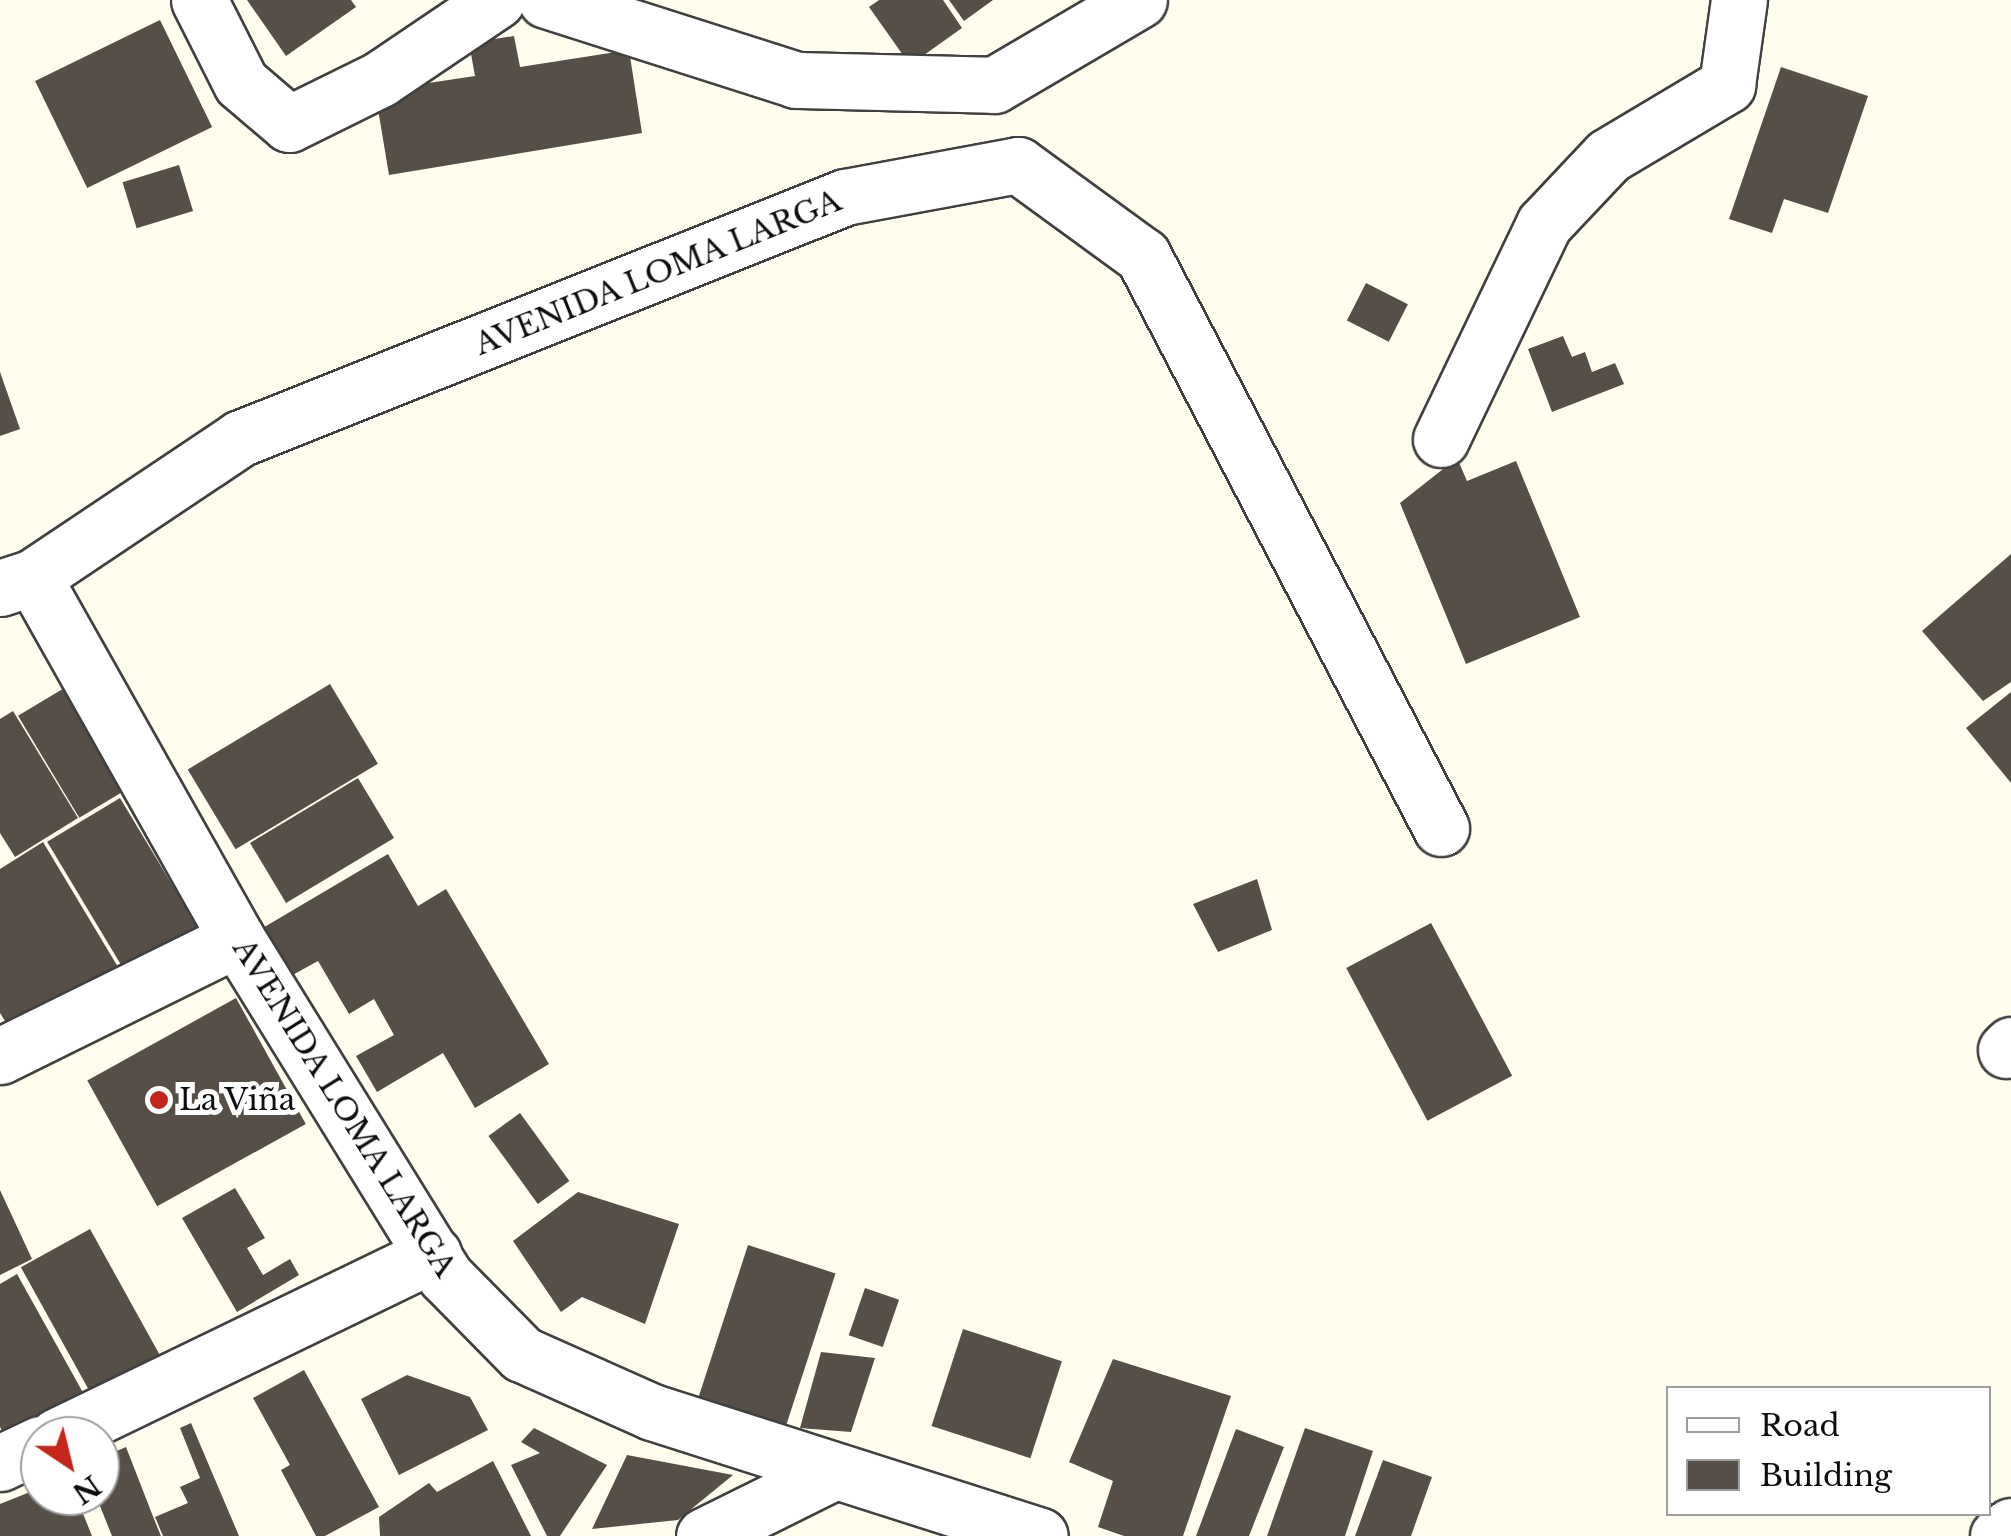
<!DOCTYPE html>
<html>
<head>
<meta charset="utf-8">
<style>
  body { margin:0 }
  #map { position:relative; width:2011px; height:1536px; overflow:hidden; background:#fffded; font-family:"Libre Baskerville",serif }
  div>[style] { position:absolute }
  .building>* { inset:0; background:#564f48; transform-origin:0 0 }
  .roads { filter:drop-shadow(2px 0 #404040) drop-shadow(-2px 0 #404040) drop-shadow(0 2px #404040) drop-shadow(0 -2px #404040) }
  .minor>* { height:55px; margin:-27.5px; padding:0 27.5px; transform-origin:27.5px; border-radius:27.5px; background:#fff }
  .dots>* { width:28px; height:28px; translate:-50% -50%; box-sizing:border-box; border:5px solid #fff; border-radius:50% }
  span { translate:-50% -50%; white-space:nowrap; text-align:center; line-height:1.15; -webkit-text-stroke:10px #fff; paint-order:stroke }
  .street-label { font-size:30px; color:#0d0d0d }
  .poi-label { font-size:30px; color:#0d0d0d }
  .left { translate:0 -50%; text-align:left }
  .legend { position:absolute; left:1666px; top:1386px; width:325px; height:130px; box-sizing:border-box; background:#fff; border:2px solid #9e9e9e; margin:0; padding:12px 18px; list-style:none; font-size:30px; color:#0d0d0d }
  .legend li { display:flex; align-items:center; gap:20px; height:50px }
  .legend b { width:50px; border:2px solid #9e9e9e }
  .north { position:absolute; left:20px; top:1416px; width:100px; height:100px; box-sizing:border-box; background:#fff; border:2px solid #9e9e9e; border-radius:50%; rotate:145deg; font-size:28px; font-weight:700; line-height:40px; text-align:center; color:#0d0d0d }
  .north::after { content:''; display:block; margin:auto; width:35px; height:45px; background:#c6251b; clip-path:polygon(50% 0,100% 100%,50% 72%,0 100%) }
</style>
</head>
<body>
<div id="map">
  <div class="building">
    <div style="clip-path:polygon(247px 0,351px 0,356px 7px,286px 56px)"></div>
    <div style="clip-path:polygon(879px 0,943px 0,962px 28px,910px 65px,869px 7px)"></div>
    <div style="clip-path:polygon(949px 0,993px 0,964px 21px)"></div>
    <div style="left:160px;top:20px;width:119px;height:139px;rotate:64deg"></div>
    <div style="clip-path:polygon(514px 36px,520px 67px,629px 50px,642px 133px,389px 175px,375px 91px,475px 76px,469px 43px)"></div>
    <div style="clip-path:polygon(1781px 67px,1868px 96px,1828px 213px,1784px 199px,1772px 233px,1729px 219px)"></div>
    <div style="left:179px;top:165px;width:48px;height:59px;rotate:73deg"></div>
    <div style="left:1366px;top:283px;width:47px;height:42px;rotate:27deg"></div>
    <div style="clip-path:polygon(1563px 336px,1572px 357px,1585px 352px,1592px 372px,1615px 363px,1624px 384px,1552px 412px,1528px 349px)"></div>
    <div style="clip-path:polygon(0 372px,20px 429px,0 436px)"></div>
    <div style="clip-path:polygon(1457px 458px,1467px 481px,1516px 461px,1580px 617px,1466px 664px,1400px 503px)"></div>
    <div style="clip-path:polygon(2011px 554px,2011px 682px,1983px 701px,1922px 631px)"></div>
    <div style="left:330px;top:684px;width:93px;height:166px;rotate:59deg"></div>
    <div style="left:66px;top:687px;width:119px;height:56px;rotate:59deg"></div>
    <div style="clip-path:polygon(2011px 692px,2011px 783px,1966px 728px)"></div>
    <div style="clip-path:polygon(13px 711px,78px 818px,15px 857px,0 833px,0 719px)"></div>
    <div style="left:358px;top:778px;width:70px;height:126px;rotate:59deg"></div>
    <div style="left:120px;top:798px;width:155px;height:85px;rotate:59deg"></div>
    <div style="clip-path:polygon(43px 842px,121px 972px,15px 1037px,0 1013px,0 869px)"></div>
    <div style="clip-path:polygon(388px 854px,418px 906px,446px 889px,549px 1064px,475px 1108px,443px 1053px,377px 1092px,356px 1056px,394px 1035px,374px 999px,349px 1014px,318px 961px,289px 977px,261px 929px)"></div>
    <div style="clip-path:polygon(1257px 879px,1272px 930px,1218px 952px,1193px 904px)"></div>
    <div style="left:1431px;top:923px;width:173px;height:96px;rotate:62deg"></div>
    <div style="left:236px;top:998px;width:144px;height:170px;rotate:61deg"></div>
    <div style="left:520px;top:1113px;width:84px;height:39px;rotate:54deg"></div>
    <div style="clip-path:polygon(235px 1188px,265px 1238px,247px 1248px,263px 1275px,290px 1259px,299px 1275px,237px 1312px,182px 1218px)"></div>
    <div style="clip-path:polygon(0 1190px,32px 1259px,0 1275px)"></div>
    <div style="clip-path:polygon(578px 1192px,679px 1224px,645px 1324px,582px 1297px,561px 1312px,513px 1241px)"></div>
    <div style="left:90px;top:1229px;width:152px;height:79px;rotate:61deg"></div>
    <div style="left:748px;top:1245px;width:92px;height:163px;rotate:18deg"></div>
    <div style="clip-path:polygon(17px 1274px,86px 1398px,8px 1442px,0 1427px,0 1284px)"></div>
    <div style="left:865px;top:1288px;width:36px;height:50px;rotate:19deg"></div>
    <div style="left:963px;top:1329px;width:104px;height:102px;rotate:18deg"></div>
    <div style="clip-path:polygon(821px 1352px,875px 1358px,851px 1432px,800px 1428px)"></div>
    <div style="clip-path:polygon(1113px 1359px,1231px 1396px,1183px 1536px,1124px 1536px,1098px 1527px,1113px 1481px,1069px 1462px)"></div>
    <div style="clip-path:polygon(304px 1370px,379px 1507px,325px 1536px,316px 1536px,281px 1470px,290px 1465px,253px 1398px)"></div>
    <div style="clip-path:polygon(407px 1375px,470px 1397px,488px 1430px,399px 1475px,361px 1399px)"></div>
    <div style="clip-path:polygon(191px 1423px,239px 1536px,163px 1536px,155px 1517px,188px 1503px,180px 1487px,200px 1478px,180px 1428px)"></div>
    <div style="clip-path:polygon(534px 1428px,607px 1465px,560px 1536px,547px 1536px,511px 1465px,540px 1453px,521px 1442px)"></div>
    <div style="clip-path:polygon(1305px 1428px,1373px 1451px,1345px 1536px,1267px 1536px)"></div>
    <div style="clip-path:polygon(1236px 1429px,1284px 1447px,1249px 1536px,1196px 1536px)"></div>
    <div style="clip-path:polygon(126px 1447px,154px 1519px,161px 1536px,112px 1536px,96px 1496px,100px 1458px)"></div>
    <div style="clip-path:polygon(627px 1455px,733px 1475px,678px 1520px,592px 1529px)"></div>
    <div style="clip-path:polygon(1383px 1460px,1432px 1477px,1411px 1536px,1355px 1536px)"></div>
    <div style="clip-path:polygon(493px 1461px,531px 1536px,380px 1536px,379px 1517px,429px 1483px,437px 1492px)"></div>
    <div style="clip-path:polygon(40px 1488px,40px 1496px,76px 1496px,92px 1536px,0 1536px,0 1504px)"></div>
  </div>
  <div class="roads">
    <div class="minor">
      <div style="left:199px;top:0;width:93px;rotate:63.2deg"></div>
      <div style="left:241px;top:83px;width:63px;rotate:40.5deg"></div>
      <div style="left:289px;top:124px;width:102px;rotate:-26.3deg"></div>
      <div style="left:380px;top:79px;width:141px;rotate:-34deg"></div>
      <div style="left:546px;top:0;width:262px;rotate:17.7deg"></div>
      <div style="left:796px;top:80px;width:198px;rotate:1.4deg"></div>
      <div style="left:994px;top:85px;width:168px;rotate:-30.4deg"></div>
      <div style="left:1441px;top:439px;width:238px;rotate:-64.4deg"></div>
      <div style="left:1544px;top:224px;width:93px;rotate:-46.7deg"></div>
      <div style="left:1608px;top:156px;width:139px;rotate:-30.8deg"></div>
      <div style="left:1727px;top:85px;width:86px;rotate:-82deg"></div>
      <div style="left:33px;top:577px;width:416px;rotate:60.6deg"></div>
      <div style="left:237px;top:939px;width:396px;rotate:58.3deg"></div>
      <div style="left:445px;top:1276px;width:110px;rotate:45.4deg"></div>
      <div style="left:522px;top:1354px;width:142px;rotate:24deg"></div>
      <div style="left:652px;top:1412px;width:407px;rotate:17.7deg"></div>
      <div style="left:0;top:588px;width:35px;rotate:-18deg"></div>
      <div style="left:33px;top:577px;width:250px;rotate:-33.8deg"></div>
      <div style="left:241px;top:438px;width:650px;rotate:-21.75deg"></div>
      <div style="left:845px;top:197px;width:176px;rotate:-10.5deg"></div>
      <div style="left:1018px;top:165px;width:155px;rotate:36.1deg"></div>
      <div style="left:1143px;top:256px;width:645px;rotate:62.48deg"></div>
      <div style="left:2006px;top:1050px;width:7px;rotate:-45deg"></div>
      <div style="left:0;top:1056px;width:264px;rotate:-26.3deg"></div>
      <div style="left:57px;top:1436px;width:418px;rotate:-25.8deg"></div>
      <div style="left:0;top:1463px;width:44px;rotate:-25.4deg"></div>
      <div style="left:704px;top:1536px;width:146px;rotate:-26.4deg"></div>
      <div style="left:1998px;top:1536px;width:16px;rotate:-38deg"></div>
    </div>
  </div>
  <div class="dots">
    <div style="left:159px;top:1100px;background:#c6251b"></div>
  </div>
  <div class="street-label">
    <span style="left:658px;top:273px;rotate:-22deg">AVENIDA LOMA LARGA</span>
    <span style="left:344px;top:1108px;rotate:58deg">AVENIDA LOMA LARGA</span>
  </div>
  <div class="poi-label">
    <span class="left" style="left:179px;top:1100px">La Viña</span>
  </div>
  <ul class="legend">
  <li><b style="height:12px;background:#fff"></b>Road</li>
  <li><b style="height:28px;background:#564f48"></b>Building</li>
  </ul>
  <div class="north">N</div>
</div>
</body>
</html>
